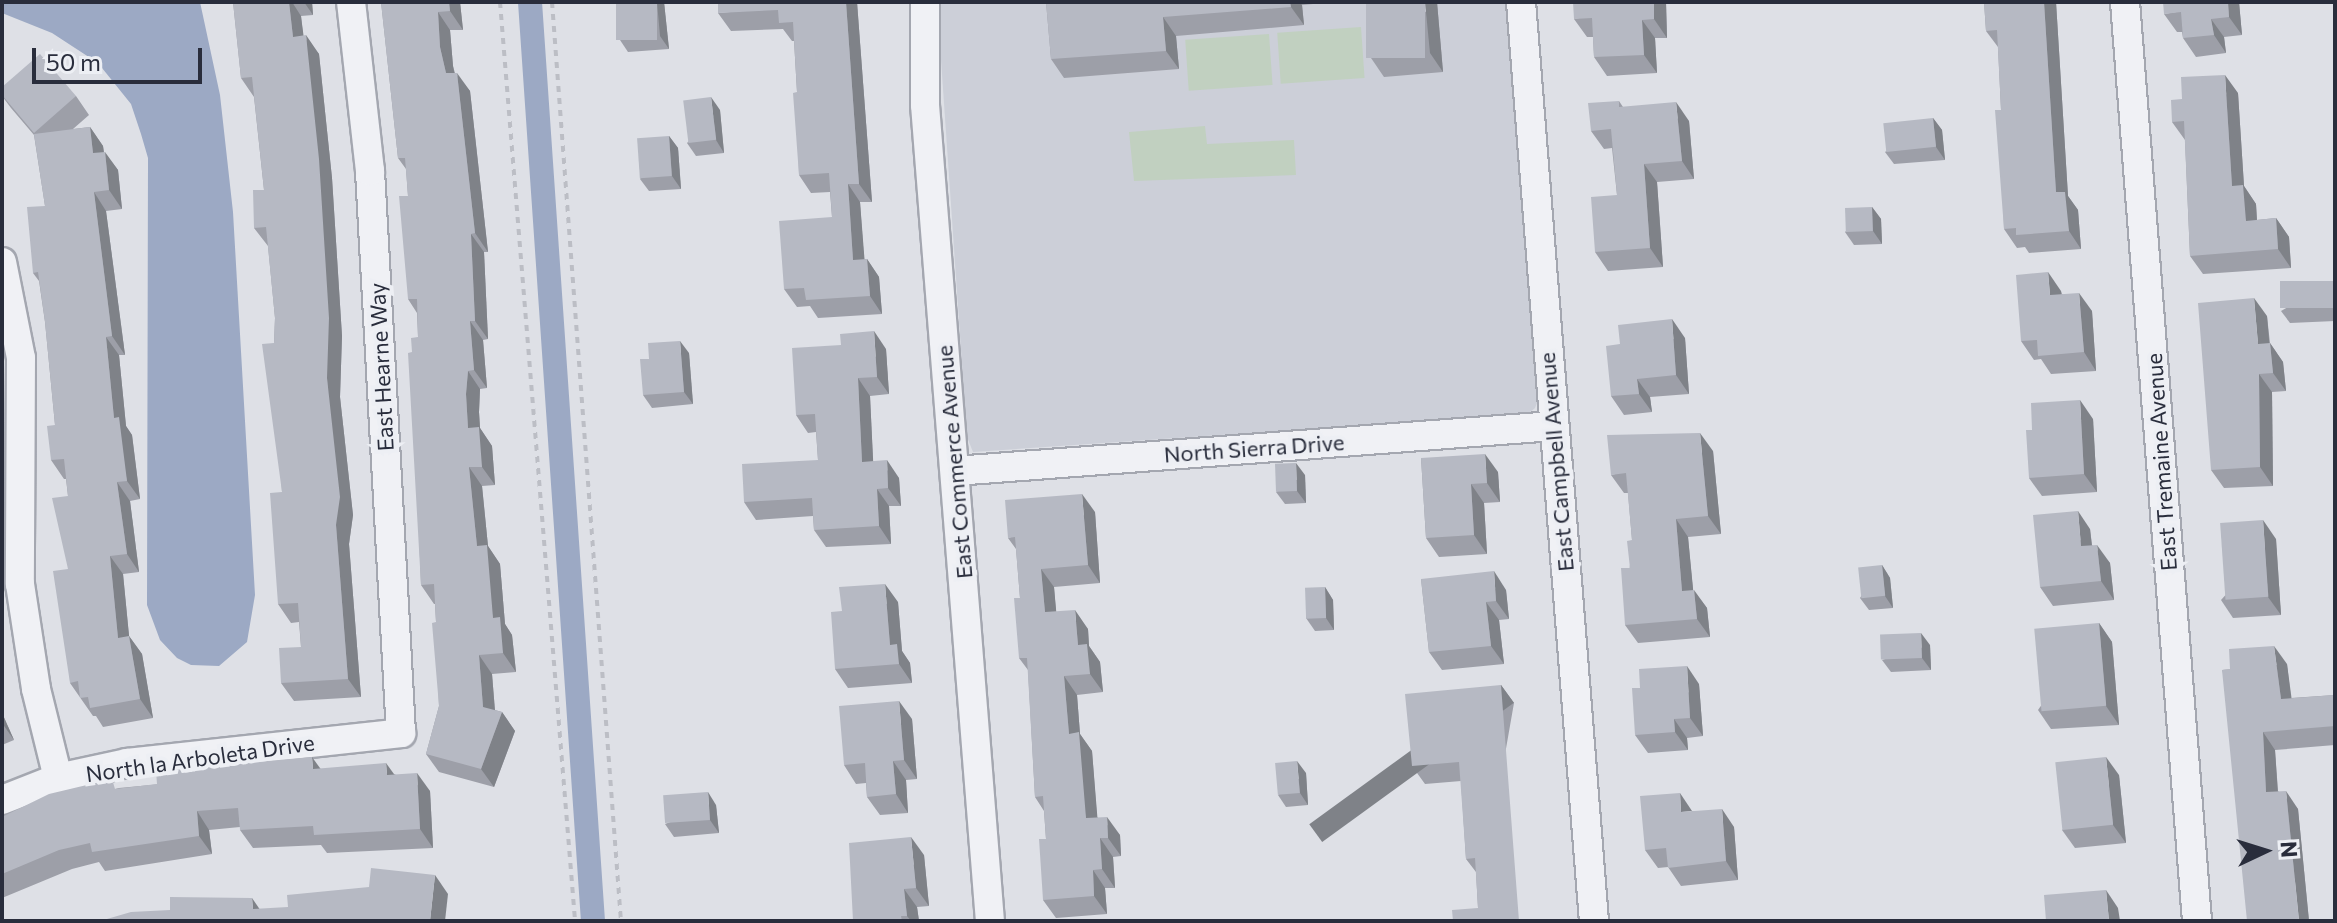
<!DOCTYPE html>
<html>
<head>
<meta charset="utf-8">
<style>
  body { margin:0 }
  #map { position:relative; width:2337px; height:923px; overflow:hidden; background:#dee0e6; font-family:Commissioner,sans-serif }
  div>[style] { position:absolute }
  .built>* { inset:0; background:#cccfd8 }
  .green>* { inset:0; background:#c1d0c0; transform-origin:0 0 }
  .water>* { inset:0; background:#9ca9c4 }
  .canal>* { height:24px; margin:-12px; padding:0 12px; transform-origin:12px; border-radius:12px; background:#9ca9c4 }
  .path>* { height:4px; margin-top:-2px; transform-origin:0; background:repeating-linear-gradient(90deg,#bcbec5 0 6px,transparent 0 12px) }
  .roads { filter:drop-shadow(2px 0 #a4a7b0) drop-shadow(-2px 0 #a4a7b0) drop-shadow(0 2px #a4a7b0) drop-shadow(0 -2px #a4a7b0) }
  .minor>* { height:28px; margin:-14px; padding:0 14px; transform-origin:14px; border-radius:14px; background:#f0f1f5 }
  .wall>* { inset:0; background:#9d9fa8 }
  .shaded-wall>* { inset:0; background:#7f8288; transform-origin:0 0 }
  .building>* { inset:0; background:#b6b9c3; transform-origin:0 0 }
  span { translate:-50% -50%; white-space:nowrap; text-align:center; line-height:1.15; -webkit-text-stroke:8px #edeff4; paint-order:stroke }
  .street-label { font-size:22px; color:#292d3c }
  .frame { position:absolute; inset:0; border:4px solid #292d3c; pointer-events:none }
  .north { position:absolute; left:2225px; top:811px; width:80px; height:80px; -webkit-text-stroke:6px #edeff4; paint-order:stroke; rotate:86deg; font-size:22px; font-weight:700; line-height:32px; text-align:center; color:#292d3c }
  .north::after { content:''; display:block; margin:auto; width:28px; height:36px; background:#292d3c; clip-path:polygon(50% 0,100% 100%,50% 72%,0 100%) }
  .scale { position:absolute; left:32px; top:48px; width:170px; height:36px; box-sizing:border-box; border:4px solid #292d3c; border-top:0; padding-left:10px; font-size:24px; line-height:28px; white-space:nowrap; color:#292d3c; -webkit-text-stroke:6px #edeff4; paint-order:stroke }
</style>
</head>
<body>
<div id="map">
  <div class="built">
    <div style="clip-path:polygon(937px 2px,1508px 2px,1539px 398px,1535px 408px,1528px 414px,973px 452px,967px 437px)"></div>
  </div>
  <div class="green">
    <div style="left:1361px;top:27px;width:51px;height:84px;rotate:86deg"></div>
    <div style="left:1269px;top:34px;width:51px;height:84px;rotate:86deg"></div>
    <div style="clip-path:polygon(1205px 126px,1207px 144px,1294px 140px,1296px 175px,1134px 181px,1129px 132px)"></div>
  </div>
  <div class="water">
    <div style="clip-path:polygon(2px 2px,200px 2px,220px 95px,233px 212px,255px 595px,247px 642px,219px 666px,191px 665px,177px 658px,160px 640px,147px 605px,148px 158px,141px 134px,131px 104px,98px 63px,52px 33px,2px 13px)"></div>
  </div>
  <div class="canal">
    <div style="left:530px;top:2px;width:921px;rotate:86.08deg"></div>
  </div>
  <div class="path">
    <div style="left:500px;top:2px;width:922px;rotate:85.33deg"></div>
    <div style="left:552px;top:2px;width:922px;rotate:85.71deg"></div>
  </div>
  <div class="roads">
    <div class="minor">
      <div style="left:925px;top:2px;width:103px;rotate:90deg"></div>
      <div style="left:925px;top:105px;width:819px;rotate:85.45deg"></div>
      <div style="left:1521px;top:2px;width:922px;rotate:85.46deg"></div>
      <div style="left:2125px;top:2px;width:922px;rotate:85.52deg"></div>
      <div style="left:2px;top:262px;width:98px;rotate:78.8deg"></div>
      <div style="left:21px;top:358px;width:226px;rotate:90.3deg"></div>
      <div style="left:20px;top:584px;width:106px;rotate:81.3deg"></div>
      <div style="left:36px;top:689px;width:92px;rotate:76.1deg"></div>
      <div style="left:955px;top:471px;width:600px;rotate:-4.3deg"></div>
      <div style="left:2px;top:800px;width:60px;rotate:-21.4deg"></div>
      <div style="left:58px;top:778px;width:71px;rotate:-12.3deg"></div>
      <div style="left:127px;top:763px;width:276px;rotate:-6.2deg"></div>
      <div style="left:401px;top:733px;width:563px;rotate:-93.16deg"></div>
      <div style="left:370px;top:171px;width:170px;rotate:-96.4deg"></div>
    </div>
  </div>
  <div class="wall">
    <div style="clip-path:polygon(233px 2px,312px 2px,313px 15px,301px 16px,303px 36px,319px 54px,332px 178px,342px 336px,340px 397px,353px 515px,349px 544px,361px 697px,294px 701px,281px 683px,301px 647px,299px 622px,291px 623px,278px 604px,282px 492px,274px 343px,275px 318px,268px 246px,254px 228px,264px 190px,254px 97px,241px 78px)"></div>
    <div style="clip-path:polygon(381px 2px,460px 2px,463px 30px,450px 30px,453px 66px,455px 73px,470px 91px,488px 252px,484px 252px,488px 339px,483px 340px,487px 388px,480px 389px,479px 412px,480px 428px,492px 446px,495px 485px,482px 486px,488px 546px,500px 564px,505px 624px,512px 635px,516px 672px,492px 674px,495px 710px,502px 712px,515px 731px,494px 787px,439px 772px,426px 754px,439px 706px,436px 622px,435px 604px,434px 604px,421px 585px,412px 352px,418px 337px,417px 313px,408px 299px,408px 196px,406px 169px,398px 158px)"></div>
    <div style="clip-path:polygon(616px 2px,664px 2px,669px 49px,628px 52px,620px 40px)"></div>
    <div style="clip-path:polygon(857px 2px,872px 202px,860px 202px,864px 259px,867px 259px,879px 277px,882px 314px,818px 318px,810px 306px,797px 307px,784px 289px,832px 217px,830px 192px,811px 193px,799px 175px,797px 92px,794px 41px,792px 41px,783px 29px,731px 31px,718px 13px)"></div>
    <div style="clip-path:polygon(1046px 2px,1335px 2px,1302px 5px,1304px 25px,1176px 36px,1179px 69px,1064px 78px,1051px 59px)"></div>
    <div style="clip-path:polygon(1437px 2px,1443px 72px,1384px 77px,1371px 58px)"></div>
    <div style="clip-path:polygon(1666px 2px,1667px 38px,1655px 38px,1657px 73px,1607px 76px,1594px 57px,1593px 37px,1587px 37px,1574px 19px)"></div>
    <div style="clip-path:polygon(1984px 2px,2056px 2px,2068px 196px,2078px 210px,2081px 249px,2029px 253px,2025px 247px,2017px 248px,2004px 229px,2001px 110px,1998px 47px,1986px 31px)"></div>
    <div style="clip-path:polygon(2239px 2px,2242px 35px,2224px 37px,2226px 53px,2196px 57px,2183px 38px,2182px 32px,2177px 32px,2164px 14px)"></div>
    <div style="clip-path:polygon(2px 87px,76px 96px,89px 115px,73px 129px,90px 127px,103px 146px,104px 152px,118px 170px,122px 209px,106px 211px,125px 355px,119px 355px,126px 426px,132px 435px,140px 499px,130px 501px,139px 572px,123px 574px,129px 636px,142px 654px,153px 718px,103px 727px,96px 716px,93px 716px,70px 683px,68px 569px,68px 496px,66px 479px,64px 479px,51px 460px,55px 425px,45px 322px,39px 281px,33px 273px,45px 206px,34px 135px,11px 108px,2px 96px)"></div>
    <div style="clip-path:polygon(2238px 93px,2244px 186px,2256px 204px,2257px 220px,2276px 218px,2289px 237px,2291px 268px,2203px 274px,2190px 256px,2185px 140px,2172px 122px,2182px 99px)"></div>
    <div style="clip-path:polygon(1619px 101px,1623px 107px,1689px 121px,1694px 179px,1657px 182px,1663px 267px,1608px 271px,1595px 252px,1617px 195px,1612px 148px,1604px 149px,1591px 131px)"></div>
    <div style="clip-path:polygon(720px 110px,724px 153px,696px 156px,687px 143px)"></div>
    <div style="clip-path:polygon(1933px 118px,1942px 130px,1945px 160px,1894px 164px,1885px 152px)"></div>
    <div style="clip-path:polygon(669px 136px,678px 148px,681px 189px,649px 191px,640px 179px)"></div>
    <div style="clip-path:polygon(1872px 207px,1881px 219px,1882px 244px,1854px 245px,1845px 232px)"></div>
    <div style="clip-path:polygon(2335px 281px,2335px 321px,2290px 323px,2281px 311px)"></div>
    <div style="clip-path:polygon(2061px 291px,2062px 294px,2092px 311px,2096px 371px,2051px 374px,2041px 359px,2034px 360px,2021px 341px)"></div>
    <div style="clip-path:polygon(2267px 316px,2270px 343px,2283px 362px,2286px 391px,2272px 392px,2273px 486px,2224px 488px,2211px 470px)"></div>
    <div style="clip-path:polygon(1685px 338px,1689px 394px,1650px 397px,1652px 412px,1624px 415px,1611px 396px,1620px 344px)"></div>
    <div style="clip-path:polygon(886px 349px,889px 394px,870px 396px,873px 461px,899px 478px,901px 506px,889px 506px,891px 544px,826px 547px,814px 530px,813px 516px,756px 520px,744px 502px,818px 460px,816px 432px,808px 433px,796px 415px)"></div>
    <div style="clip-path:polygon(689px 353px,693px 404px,652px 408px,643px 395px,649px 359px)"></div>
    <div style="clip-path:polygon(2093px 419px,2097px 492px,2042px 496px,2029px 478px,2032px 430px)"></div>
    <div style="clip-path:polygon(1713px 451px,1721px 534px,1688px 537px,1693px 590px,1707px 608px,1710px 637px,1638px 643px,1625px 625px,1632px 540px,1628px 493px,1624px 493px,1611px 475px)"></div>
    <div style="clip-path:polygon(1421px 458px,1498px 472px,1500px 502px,1484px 503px,1487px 554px,1439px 557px,1426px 538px)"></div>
    <div style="clip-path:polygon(1305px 475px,1306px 503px,1285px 504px,1276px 492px)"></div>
    <div style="clip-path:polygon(1095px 512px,1100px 583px,1054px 587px,1056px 612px,1088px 629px,1089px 646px,1100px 662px,1103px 692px,1077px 695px,1080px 734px,1092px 751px,1097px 817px,1120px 835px,1121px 856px,1113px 857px,1115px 888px,1105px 888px,1107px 914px,1056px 918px,1043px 900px,1046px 839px,1044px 811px,1035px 797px,1028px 670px,1019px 658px,1020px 598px,1016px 549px,1008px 538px)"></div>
    <div style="clip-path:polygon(2090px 529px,2092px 545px,2110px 563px,2114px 600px,2053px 606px,2040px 587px)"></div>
    <div style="clip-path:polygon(2276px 539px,2281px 615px,2233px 618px,2221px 600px)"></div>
    <div style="clip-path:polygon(1882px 565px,1890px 578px,1893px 608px,1869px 610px,1860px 598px)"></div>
    <div style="clip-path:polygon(1421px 579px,1506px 590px,1509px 619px,1499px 620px,1504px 664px,1442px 670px,1429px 652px)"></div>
    <div style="clip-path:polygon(1325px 587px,1333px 600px,1334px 630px,1315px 631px,1306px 618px)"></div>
    <div style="clip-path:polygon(898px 602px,902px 651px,910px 663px,912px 683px,848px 688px,835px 669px,842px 611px)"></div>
    <div style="clip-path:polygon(2099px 623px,2112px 642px,2119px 725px,2051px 729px,2038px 710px)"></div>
    <div style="clip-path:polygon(1930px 645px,1931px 670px,1891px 672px,1882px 660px)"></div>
    <div style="clip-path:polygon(2287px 664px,2291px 698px,2335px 695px,2335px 745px,2275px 750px,2278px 791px,2298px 809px,2309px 921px,2222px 670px)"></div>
    <div style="clip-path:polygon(1699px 684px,1703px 736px,1687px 738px,1688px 750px,1648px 753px,1635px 735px)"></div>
    <div style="clip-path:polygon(1501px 685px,1514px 703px,1478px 908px,1476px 872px,1466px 859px,1461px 781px,1425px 784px,1412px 766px)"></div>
    <div style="clip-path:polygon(2px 713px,14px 740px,2px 745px)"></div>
    <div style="clip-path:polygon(912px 719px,917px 779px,906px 780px,908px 813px,880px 815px,867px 797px,866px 783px,856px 784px,844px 765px)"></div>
    <div style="clip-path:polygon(321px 769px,394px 774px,430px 791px,433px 848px,327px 853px,321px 845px,253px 848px,240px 830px,240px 827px,209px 830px,212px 854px,105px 871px,99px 862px,72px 869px,2px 898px,2px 817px,119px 788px)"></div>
    <div style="clip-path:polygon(1306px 773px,1308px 805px,1286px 807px,1278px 795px)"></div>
    <div style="clip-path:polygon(2119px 775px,2126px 843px,2075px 848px,2062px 830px)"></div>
    <div style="clip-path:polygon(716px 805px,719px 833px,674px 837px,665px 824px)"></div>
    <div style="clip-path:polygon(1692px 811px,1734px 827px,1738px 880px,1681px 886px,1668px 867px,1658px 868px,1645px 850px)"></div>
    <div style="clip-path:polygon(924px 855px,929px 906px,917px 907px,919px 921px,853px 921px)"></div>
  </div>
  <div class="shaded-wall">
    <div style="clip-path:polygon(289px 2px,292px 2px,301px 16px,306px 55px,293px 37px)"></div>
    <div style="clip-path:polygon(304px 2px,312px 2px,313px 15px)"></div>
    <div style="clip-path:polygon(449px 2px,460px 2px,463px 30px,450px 11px)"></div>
    <div style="clip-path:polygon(657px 2px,664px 2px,669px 49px,660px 36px)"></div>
    <div style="clip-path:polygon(846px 2px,857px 2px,872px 202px,859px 184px)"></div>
    <div style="clip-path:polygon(1290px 2px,1300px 2px,1302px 5px,1304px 25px,1291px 7px)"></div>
    <div style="clip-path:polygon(1425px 2px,1437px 2px,1443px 72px,1430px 53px)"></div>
    <div style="clip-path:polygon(1654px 2px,1666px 2px,1667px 38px,1654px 19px)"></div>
    <div style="clip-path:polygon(2044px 2px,2056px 2px,2068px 196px,2078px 210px,2081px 249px,2069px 231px,2056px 192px)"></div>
    <div style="clip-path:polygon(2228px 2px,2239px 2px,2242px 35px,2229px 17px)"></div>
    <div style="clip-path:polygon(438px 12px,450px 30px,453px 66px,458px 92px,446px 73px,440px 47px)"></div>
    <div style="clip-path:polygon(1163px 17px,1176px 36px,1179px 69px,1166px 51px)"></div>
    <div style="clip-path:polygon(2211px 19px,2224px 37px,2226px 53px,2214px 35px)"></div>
    <div style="clip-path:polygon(1642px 20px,1655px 38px,1657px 73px,1644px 55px)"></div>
    <div style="clip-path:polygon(306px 35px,319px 54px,332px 178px,342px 336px,340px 397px,353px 515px,349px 544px,361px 697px,348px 679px,336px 525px)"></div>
    <div style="clip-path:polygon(457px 73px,470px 91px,488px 252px,475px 233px)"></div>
    <div style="clip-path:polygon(2225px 75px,2238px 93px,2244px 186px,2256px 204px,2258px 239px,2246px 221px,2232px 186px)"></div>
    <div style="clip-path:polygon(711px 97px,720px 110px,724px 153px,716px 140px)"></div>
    <div style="clip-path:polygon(1676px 102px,1689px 121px,1694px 179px,1682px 161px)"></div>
    <div style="clip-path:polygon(1933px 118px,1942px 130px,1945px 160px,1936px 147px)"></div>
    <div style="clip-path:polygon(90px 127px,103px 146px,106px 171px,93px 153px)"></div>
    <div style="clip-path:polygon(669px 136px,678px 148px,681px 189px,672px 176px)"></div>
    <div style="clip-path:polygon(105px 152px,118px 170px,122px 209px,109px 190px)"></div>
    <div style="clip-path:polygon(1644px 164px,1657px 182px,1663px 267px,1650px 248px)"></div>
    <div style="clip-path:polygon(848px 184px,860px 202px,866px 278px,853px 260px)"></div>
    <div style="clip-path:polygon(94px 192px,106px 211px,125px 355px,112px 336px)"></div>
    <div style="clip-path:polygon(1872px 207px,1881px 219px,1882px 244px,1873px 231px)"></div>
    <div style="clip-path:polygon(2276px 218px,2289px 237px,2291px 268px,2278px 249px)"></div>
    <div style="clip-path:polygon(471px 234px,484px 252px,488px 339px,475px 321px)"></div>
    <div style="clip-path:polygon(867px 259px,879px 277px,882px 314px,870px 296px)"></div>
    <div style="clip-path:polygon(2048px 272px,2061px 291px,2063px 314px,2050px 295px)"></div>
    <div style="clip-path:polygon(2079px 293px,2092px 311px,2096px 371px,2084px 352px)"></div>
    <div style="clip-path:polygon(2254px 298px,2267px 316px,2271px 363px,2258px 344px)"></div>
    <div style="clip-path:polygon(1672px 319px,1685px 338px,1689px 394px,1676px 375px)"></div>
    <div style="clip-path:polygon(470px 321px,483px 340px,487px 388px,474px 370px)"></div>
    <div style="clip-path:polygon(874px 331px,886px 349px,889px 394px,877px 377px)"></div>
    <div style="clip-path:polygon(106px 337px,119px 355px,126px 426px,132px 435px,140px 499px,127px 481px,114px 418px)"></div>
    <div style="clip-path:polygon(680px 341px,689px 353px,693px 404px,684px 392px)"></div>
    <div style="clip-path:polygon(2270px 343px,2283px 362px,2286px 391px,2273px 373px)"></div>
    <div style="clip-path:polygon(468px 371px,480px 389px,479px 412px,480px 428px,492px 446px,495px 485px,482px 467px,468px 428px,466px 394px)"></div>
    <div style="clip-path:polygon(2259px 374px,2272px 392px,2273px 486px,2260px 467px)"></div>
    <div style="clip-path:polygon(858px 378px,870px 396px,874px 479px,862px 462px)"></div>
    <div style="clip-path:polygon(1637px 379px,1650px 397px,1652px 412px,1639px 394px)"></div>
    <div style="clip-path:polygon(2080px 400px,2093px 419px,2097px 492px,2084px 474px)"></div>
    <div style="clip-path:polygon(1700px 433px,1713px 451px,1721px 534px,1708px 516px)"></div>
    <div style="clip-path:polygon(1485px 454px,1498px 472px,1500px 502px,1487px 483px)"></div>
    <div style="clip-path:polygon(887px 460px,899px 478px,901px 506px,888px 488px)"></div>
    <div style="clip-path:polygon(1296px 463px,1305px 475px,1306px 503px,1297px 491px)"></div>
    <div style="clip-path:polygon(469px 467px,482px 486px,488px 546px,500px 564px,505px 624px,512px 635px,516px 672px,503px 653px,493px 618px,477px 546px)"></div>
    <div style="clip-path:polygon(117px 482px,130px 501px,139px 572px,127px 554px)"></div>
    <div style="clip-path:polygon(1471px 484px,1484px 503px,1487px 554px,1474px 535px)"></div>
    <div style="clip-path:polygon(877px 489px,889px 506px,891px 544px,879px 526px)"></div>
    <div style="clip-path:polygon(1082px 494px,1095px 512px,1100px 583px,1088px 565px)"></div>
    <div style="clip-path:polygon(2078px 511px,2090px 529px,2094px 565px,2081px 546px)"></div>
    <div style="clip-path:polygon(1676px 519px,1688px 537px,1695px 609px,1682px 591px)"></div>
    <div style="clip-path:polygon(2263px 520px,2276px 539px,2281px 615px,2268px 597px)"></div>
    <div style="clip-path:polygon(2097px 545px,2110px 563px,2114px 600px,2101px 581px)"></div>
    <div style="clip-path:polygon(110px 556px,123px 574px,131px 656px,118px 638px)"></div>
    <div style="clip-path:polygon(1882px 565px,1890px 578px,1893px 608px,1885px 596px)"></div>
    <div style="clip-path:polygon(1041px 569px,1054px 587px,1058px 631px,1045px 612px)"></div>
    <div style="clip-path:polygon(1494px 571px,1506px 590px,1509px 619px,1496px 601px)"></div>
    <div style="clip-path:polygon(885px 584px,898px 602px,902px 651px,910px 663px,912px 683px,899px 664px,890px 645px)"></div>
    <div style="clip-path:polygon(1325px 587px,1333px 600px,1334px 630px,1326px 618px)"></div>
    <div style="clip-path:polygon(1694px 590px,1707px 608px,1710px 637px,1697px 619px)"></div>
    <div style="clip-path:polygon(1486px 602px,1499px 620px,1504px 664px,1491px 646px)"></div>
    <div style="clip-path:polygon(1075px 610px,1088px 629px,1089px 646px,1100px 662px,1103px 692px,1090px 674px,1078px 645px)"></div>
    <div style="clip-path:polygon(2099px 623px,2112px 642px,2119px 725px,2106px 706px)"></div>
    <div style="clip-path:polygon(1921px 633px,1930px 645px,1931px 670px,1922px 658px)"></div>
    <div style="clip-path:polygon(129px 636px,142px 654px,153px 718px,140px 699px)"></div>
    <div style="clip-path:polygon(2274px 646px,2287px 664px,2294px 717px,2281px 699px)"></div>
    <div style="clip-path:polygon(479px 655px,492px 674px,496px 725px,483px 707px)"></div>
    <div style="clip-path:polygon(1687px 666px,1699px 684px,1703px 736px,1690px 718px)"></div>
    <div style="clip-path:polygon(1064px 676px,1077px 695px,1080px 734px,1092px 751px,1099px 837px,1086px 818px,1069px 734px)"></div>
    <div style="left:1501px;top:685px;width:22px;height:237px;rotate:54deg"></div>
    <div style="clip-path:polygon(899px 701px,912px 719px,917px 779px,904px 760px)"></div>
    <div style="clip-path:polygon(502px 712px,515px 731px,494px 787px,481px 769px)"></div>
    <div style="clip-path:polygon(2px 713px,14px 740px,2px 723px)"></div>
    <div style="clip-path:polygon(1674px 719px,1687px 738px,1688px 750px,1675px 732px)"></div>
    <div style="clip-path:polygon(2263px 732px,2275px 750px,2279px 810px,2266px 792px)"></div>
    <div style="clip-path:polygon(312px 757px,325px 775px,313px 769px)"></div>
    <div style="clip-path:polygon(2106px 757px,2119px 775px,2126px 843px,2113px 825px)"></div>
    <div style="clip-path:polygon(893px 761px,906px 780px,908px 813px,896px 794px)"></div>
    <div style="clip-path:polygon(1297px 761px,1306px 773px,1308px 805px,1300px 793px)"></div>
    <div style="clip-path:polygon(386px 763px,399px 781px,387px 775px)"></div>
    <div style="clip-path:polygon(417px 773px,430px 791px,433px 848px,420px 829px)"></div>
    <div style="clip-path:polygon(2286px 791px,2298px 809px,2309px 921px,2299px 921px)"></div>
    <div style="clip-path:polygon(708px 792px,716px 805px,719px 833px,710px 820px)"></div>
    <div style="clip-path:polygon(1680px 793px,1692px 811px,1681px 812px)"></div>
    <div style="clip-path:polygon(1722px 809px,1734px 827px,1738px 880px,1726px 861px)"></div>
    <div style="clip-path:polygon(197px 811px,209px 830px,212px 854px,199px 836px)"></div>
    <div style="clip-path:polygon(1107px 817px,1120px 835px,1121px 856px,1108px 838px)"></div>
    <div style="clip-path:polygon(911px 837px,924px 855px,929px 906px,916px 888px)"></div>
    <div style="clip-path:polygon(1100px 838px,1113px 857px,1115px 888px,1102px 869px)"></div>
    <div style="clip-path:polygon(1093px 870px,1105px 888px,1107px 914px,1094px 896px)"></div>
    <div style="clip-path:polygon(435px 875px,448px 894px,445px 921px,430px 921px)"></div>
    <div style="clip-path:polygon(904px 889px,917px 907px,919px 921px,911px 921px,907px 916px)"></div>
    <div style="clip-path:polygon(2106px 890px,2118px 908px,2120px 921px,2109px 921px)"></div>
    <div style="clip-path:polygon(252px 898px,265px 917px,253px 909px)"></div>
  </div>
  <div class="building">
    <div style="clip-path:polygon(233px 2px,289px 2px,293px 37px,306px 35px,319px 159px,329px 318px,327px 378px,340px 497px,336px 525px,348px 679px,281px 683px,279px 648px,301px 647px,298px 603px,278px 604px,270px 493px,282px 492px,262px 344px,274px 343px,275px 318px,266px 227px,254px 228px,253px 190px,264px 190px,252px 77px,241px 78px)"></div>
    <div style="clip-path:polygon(381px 2px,449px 2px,450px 11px,438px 12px,440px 47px,446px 73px,457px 73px,475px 233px,471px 234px,475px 321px,470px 321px,474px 370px,468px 371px,466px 394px,468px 428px,479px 427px,482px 467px,469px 467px,477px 546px,487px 545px,493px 618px,500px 617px,503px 653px,479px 655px,483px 707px,502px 712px,481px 769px,426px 754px,439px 706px,432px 623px,436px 622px,434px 584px,421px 585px,408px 353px,412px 352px,411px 338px,418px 337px,417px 299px,408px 299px,399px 196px,408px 196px,405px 158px,398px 158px)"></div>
    <div style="left:616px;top:2px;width:41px;height:38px"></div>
    <div style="clip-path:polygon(718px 2px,846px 2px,859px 184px,848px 184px,853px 260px,867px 259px,870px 296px,806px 300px,804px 288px,784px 289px,779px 221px,832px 217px,829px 173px,799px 175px,793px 93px,797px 92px,793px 22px,779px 23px,778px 10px,718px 13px)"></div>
    <div style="clip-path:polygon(1046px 2px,1290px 2px,1291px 7px,1163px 17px,1166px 51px,1051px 59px)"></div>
    <div style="left:1366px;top:2px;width:59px;height:56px"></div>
    <div style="clip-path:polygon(1573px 2px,1654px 2px,1654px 19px,1642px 20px,1644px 55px,1594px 57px,1592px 18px,1574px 19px)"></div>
    <div style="clip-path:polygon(1984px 2px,2044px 2px,2056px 192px,2065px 192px,2069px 231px,2016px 235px,2016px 228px,2004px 229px,1995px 110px,2001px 110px,1997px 30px,1986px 31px)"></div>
    <div style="clip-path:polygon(2163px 2px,2228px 2px,2229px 17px,2211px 19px,2214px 35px,2183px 38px,2181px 12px,2164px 14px)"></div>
    <div style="clip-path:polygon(40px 54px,76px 96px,34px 133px,2px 95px,2px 87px)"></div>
    <div style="clip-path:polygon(2225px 75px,2232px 186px,2243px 185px,2246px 221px,2276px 218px,2278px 249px,2190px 256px,2184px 121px,2172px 122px,2171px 100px,2182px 99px,2181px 77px)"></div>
    <div style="left:711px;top:97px;width:43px;height:28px;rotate:83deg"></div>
    <div style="clip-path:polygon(1619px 101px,1619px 107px,1676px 102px,1682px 161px,1644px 164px,1650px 248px,1595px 252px,1591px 197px,1617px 195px,1611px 129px,1591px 131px,1588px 103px)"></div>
    <div style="left:1933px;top:118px;width:29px;height:50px;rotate:84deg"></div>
    <div style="clip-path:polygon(90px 127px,93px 153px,105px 152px,109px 190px,94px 192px,112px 336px,106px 337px,114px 418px,119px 417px,127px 481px,117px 482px,127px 554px,110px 556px,118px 638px,129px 636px,140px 699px,90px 708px,88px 697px,80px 698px,78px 681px,70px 683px,53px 571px,68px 569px,52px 498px,68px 496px,64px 459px,51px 460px,47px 426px,55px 425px,45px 322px,38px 272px,33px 273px,27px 207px,45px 206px,34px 134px)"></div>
    <div style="left:669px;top:136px;width:40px;height:32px;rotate:86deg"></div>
    <div style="left:1872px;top:207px;width:24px;height:27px;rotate:88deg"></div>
    <div style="clip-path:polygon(2048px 272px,2050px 295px,2079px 293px,2084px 352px,2038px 356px,2037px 340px,2021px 341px,2016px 275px)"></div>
    <div style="left:2335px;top:281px;width:27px;height:55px;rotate:90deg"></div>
    <div style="clip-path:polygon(2254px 298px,2258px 344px,2270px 343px,2273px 373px,2259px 374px,2260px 467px,2211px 470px,2198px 303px)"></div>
    <div style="clip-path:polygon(1672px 319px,1676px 375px,1637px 379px,1639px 394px,1611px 396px,1606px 346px,1620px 344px,1618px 325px)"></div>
    <div style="clip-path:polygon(874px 331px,877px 377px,858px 378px,862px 462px,887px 460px,888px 488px,877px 489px,879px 526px,814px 530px,812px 498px,744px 502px,742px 464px,818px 460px,815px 414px,796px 415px,792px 348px,841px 345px,840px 334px)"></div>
    <div style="clip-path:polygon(680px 341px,684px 392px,643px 395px,640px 359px,649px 359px,648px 343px)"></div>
    <div style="clip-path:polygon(2080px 400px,2084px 474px,2029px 478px,2026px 430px,2032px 430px,2031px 403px)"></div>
    <div style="clip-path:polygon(1700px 433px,1708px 516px,1676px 519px,1682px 591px,1694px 590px,1697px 619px,1625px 625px,1621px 568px,1630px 568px,1627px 541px,1632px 540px,1626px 473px,1611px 475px,1607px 435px)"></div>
    <div style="clip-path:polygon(1485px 454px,1487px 483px,1471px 484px,1474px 535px,1426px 538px,1421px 458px)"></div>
    <div style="left:1296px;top:463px;width:28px;height:21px;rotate:88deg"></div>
    <div style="clip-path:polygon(1082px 494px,1088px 565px,1041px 569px,1045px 612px,1075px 610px,1078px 645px,1087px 644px,1090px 674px,1064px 676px,1069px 734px,1079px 732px,1086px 818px,1107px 817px,1108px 838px,1100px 838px,1102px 869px,1093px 870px,1094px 896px,1043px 900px,1039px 839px,1046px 839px,1043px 796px,1035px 797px,1027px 658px,1019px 658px,1014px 598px,1020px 598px,1015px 537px,1008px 538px,1005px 500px)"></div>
    <div style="clip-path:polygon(2078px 511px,2081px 546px,2097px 545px,2101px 581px,2040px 587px,2033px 515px)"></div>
    <div style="left:2263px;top:520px;width:77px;height:43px;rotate:86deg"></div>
    <div style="left:1882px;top:565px;width:31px;height:24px;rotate:84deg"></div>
    <div style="clip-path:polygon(1494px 571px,1496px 601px,1486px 602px,1491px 646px,1429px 652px,1421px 579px)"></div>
    <div style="clip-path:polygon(885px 584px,890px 645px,897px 644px,899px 664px,835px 669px,831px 612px,842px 611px,839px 587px)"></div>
    <div style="left:1325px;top:587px;width:31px;height:20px;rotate:88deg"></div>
    <div style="left:2099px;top:623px;width:83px;height:65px;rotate:85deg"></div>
    <div style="left:1921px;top:633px;width:25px;height:41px;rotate:88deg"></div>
    <div style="clip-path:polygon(2274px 646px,2281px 699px,2335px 695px,2335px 726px,2263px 732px,2266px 792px,2286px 791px,2299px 921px,2247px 921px,2222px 670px,2230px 669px,2229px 649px)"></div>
    <div style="clip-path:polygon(1687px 666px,1690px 718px,1674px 719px,1675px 732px,1635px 735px,1632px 688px,1640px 688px,1639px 669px)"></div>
    <div style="clip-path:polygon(1501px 685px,1519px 921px,1453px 921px,1452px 910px,1478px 908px,1475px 858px,1466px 859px,1459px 762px,1412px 766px,1405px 694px)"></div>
    <div style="clip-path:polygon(899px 701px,904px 760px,893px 761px,896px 794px,867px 797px,865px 763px,844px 765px,839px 706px)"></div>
    <div style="clip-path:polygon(312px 757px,313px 769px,386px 763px,387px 775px,417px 773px,420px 829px,314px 835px,313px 826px,240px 830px,238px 808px,197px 811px,199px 836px,92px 852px,90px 843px,59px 850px,2px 874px,2px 817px,49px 794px,112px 779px,115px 789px,157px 784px,156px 771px)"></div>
    <div style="left:2106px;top:757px;width:68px;height:51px;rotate:84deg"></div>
    <div style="left:1297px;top:761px;width:32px;height:22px;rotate:85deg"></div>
    <div style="left:708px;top:792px;width:28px;height:45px;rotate:86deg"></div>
    <div style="clip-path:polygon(1680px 793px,1681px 812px,1722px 809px,1726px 861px,1668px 868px,1666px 848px,1645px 850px,1640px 796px)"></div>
    <div style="clip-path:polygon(911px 837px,916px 888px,904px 889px,907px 916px,901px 916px,902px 921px,853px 921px,849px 843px)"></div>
    <div style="clip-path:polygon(371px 868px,435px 875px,430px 921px,100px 921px,131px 912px,170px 910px,170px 897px,252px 898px,253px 909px,288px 907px,287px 895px,369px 887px)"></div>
    <div style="clip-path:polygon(2106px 890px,2109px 921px,2046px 921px,2044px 895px)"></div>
  </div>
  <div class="street-label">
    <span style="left:381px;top:367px;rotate:-93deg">East Hearne Way</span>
    <span style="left:1254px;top:448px;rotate:-4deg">North Sierra Drive</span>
    <span style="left:954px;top:462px;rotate:-95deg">East Commerce Avenue</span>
    <span style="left:1556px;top:462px;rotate:-95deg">East Campbell Avenue</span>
    <span style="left:2161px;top:462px;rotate:-94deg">East Tremaine Avenue</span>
    <span style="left:200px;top:758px;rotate:-8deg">North la Arboleta Drive</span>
  </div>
  <div class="frame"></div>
  <div class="north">N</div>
  <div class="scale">50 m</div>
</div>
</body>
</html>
